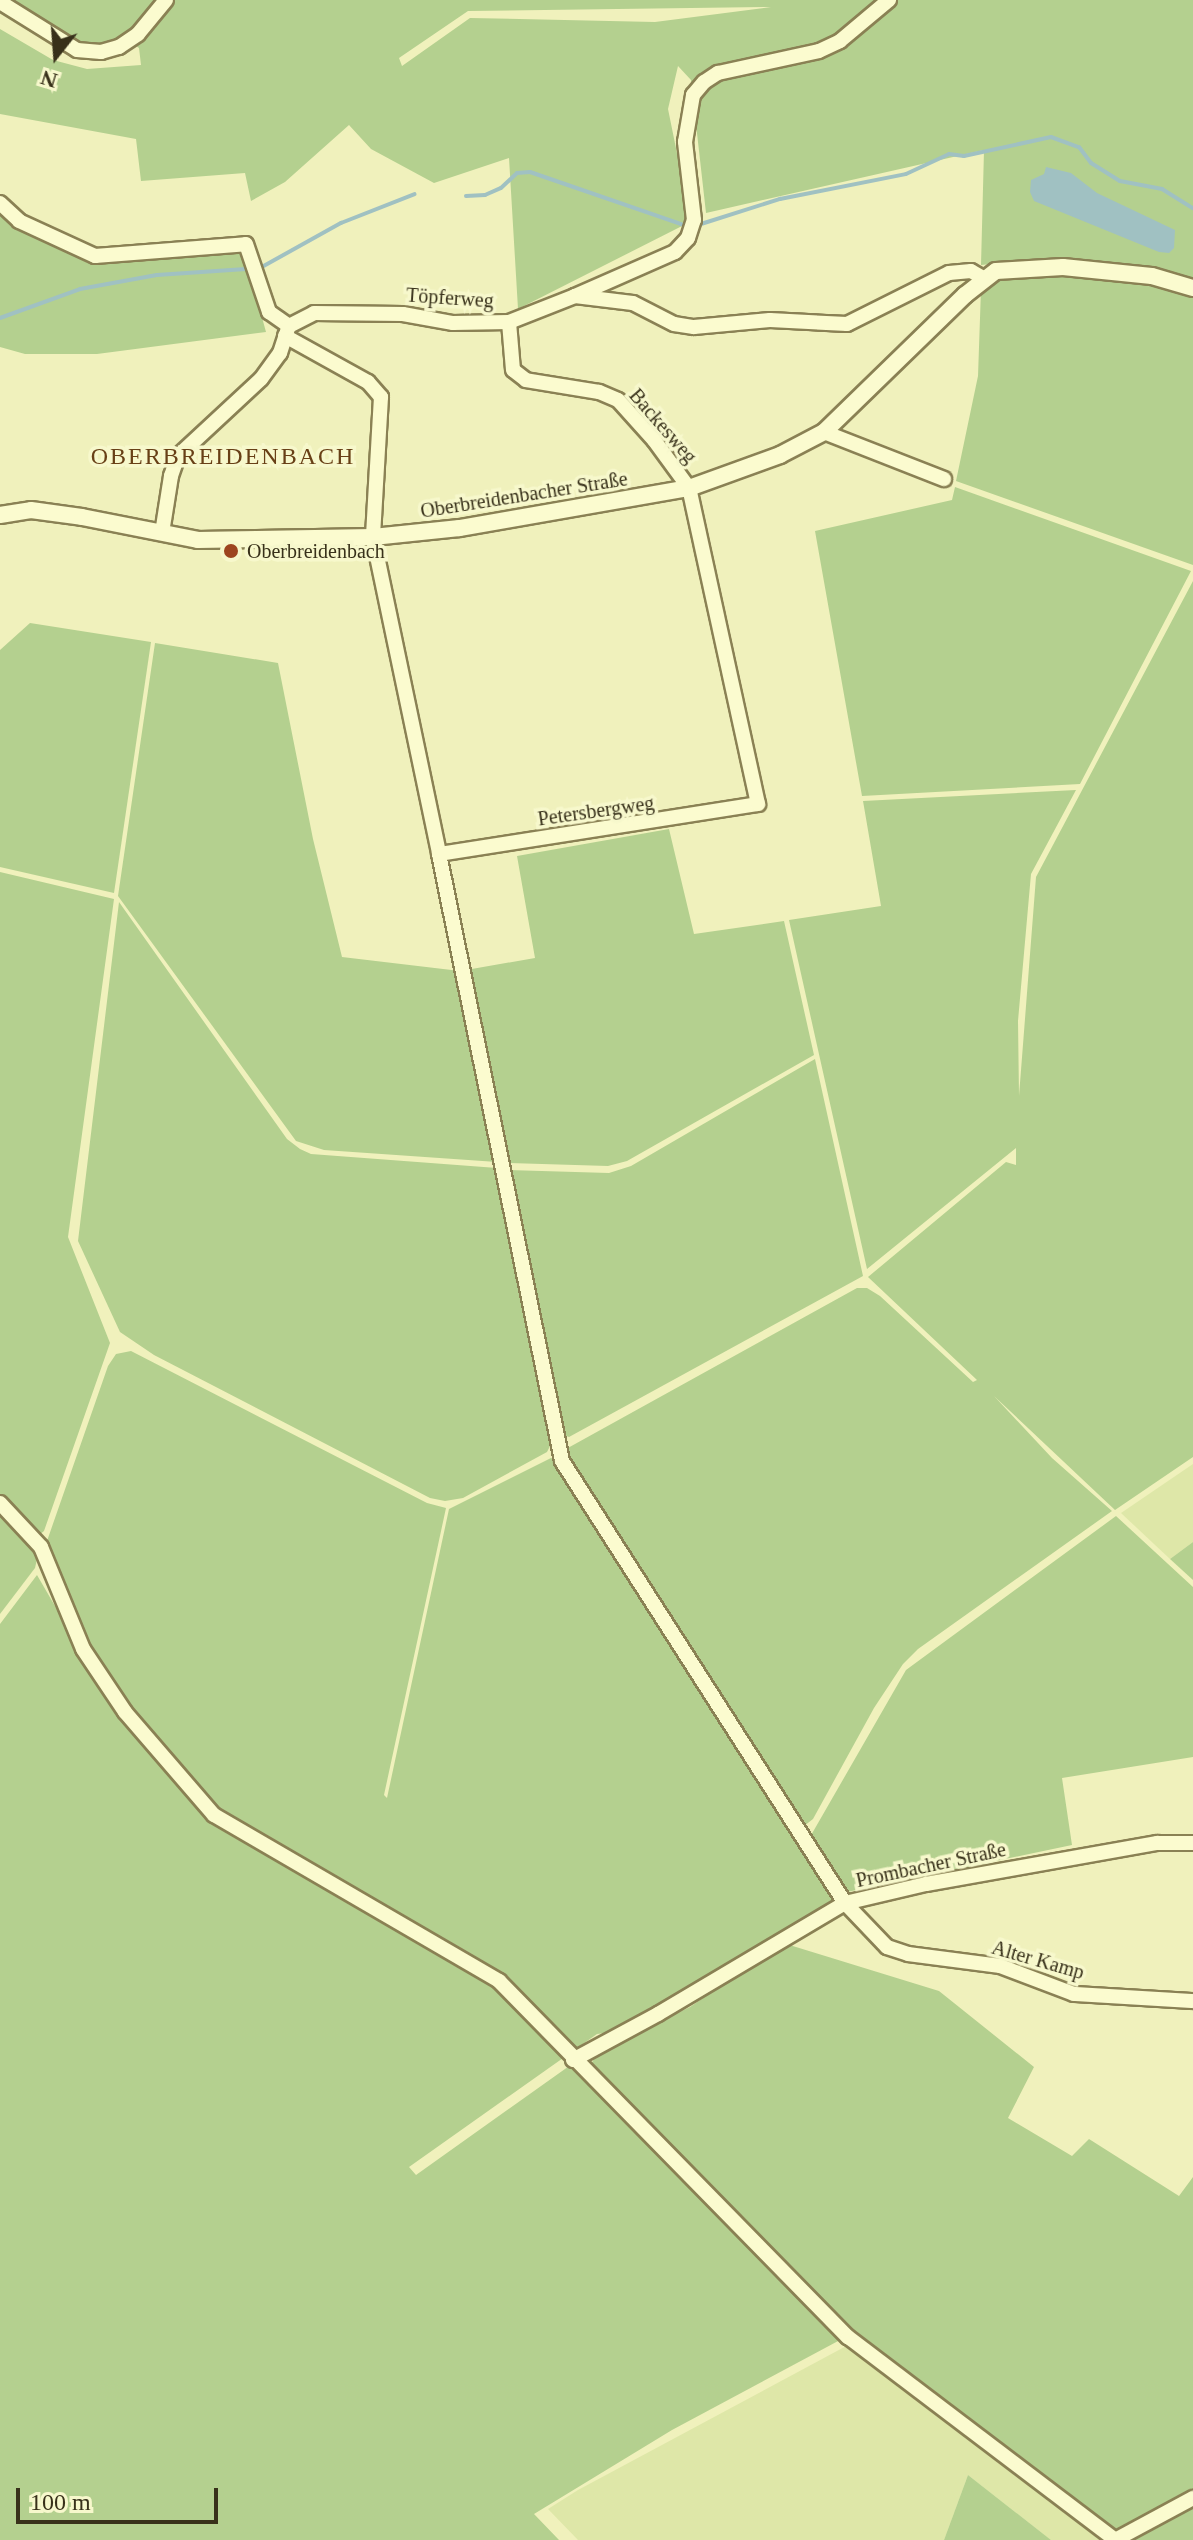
<!DOCTYPE html>
<html>
<head>
<meta charset="utf-8">
<style>
  body { margin:0 }
  #map { position:relative; width:1193px; height:2540px; overflow:hidden; background:#f0f1bc; font-family:"Times New Roman",serif }
  div>[style] { position:absolute }
  .farmland>* { inset:0; background:#dee7a8 }
  .green>* { inset:0; background:#b4d08f }
  .water>* { inset:0; background:#a0c1c2 }
  .stream>* { height:4px; margin:-2px; padding:0 2px; transform-origin:2px; border-radius:2px; background:#a0c1c2 }
  .roads { filter:drop-shadow(2px 0 #8a8154) drop-shadow(-2px 0 #8a8154) drop-shadow(0 2px #8a8154) drop-shadow(0 -2px #8a8154) }
  .minor>* { height:14px; margin:-7px; padding:0 7px; transform-origin:7px; border-radius:7px; background:#fbfbcf }
  .tertiary>* { height:16px; margin:-8px; padding:0 8px; transform-origin:8px; border-radius:8px; background:#fbfbcf }
  .dots>* { width:22px; height:22px; translate:-50% -50%; box-sizing:border-box; border:4px solid #f7f8cc; border-radius:50% }
  span { translate:-50% -50%; white-space:nowrap; text-align:center; line-height:1.15; -webkit-text-stroke:7px #f7f8cc; paint-order:stroke }
  .street-label { font-size:20px; color:#38311a }
  .poi-label { font-size:20px; color:#38311a }
  .left { translate:0 -50%; text-align:left }
  .quarter-label { font-size:24px; color:#684016; letter-spacing:2px }
  .north { position:absolute; left:16px; top:16px; width:80px; height:80px; -webkit-text-stroke:6px #f7f8cc; paint-order:stroke; rotate:197deg; font-size:22px; font-weight:700; line-height:32px; text-align:center; color:#38311a }
  .north::after { content:''; display:block; margin:auto; width:28px; height:36px; background:#38311a; clip-path:polygon(50% 0,100% 100%,50% 72%,0 100%) }
  .scale { position:absolute; left:16px; top:2488px; width:202px; height:36px; box-sizing:border-box; border:4px solid #38311a; border-top:0; padding-left:10px; font-size:24px; line-height:28px; white-space:nowrap; color:#38311a; -webkit-text-stroke:6px #f7f8cc; paint-order:stroke }
</style>
</head>
<body>
<div id="map">
  <div class="farmland">
    <div style="clip-path:polygon(1193px 1464px,1193px 1542px,1170px 1559px,1121px 1513px)"></div>
    <div style="clip-path:polygon(850px 2344px,1105px 2540px,1051px 2540px,968px 2475px,944px 2540px,578px 2540px,548px 2509px,578px 2490px)"></div>
  </div>
  <div class="green">
    <div style="clip-path:polygon(2px 0,162px 0,118px 45px,81px 49px)"></div>
    <div style="clip-path:polygon(evenodd,171px 0,1193px 0,1193px 282px,1127px 267px,1056px 258px,981px 265px,984px 150px,706px 213px,691px 80px,678px 66px,668px 109px,679px 163px,686px 224px,518px 309px,509px 158px,434px 183px,371px 149px,349px 125px,285px 182px,251px 201px,245px 173px,141px 181px,136px 139px,0 114px,0 29px,53px 60px,87px 69px,141px 65px,139px 48px,133px 44px,171px 0,771px 7px,655px 22px,470px 18px,402px 66px,399px 58px,468px 11px,771px 7px)"></div>
    <div style="clip-path:polygon(0 207px,88px 263px,244px 252px,266px 332px,97px 354px,25px 354px,0 347px)"></div>
    <div style="clip-path:polygon(1055px 271px,1134px 279px,1193px 295px,1193px 565px,956px 481px,978px 376px,981px 289px,1005px 277px)"></div>
    <div style="clip-path:polygon(955px 487px,1191px 571px,1080px 784px,862px 796px,815px 531px,952px 500px)"></div>
    <div style="clip-path:polygon(1193px 581px,1193px 1457px,1115px 1510px,994px 1396px,1052px 1458px,1112px 1511px,918px 1649px,903px 1664px,874px 1708px,813px 1819px,804px 1826px,568px 1463px,566px 1449px,857px 1288px,867px 1288px,880px 1296px,973px 1382px,977px 1380px,868px 1277px,1006px 1162px,1016px 1165px,1016px 1148px,867px 1269px,789px 920px,881px 906px,863px 801px,1076px 790px,1031px 874px,1018px 1021px,1019px 1096px,1036px 877px)"></div>
    <div style="clip-path:polygon(30px 623px,151px 642px,114px 893px,0 867px,0 650px)"></div>
    <div style="clip-path:polygon(155px 643px,278px 663px,313px 839px,342px 957px,460px 971px,497px 1162px,324px 1150px,296px 1141px,118px 896px)"></div>
    <div style="clip-path:polygon(669px 829px,694px 934px,784px 921px,814px 1055px,627px 1161px,608px 1166px,509px 1163px,504px 1157px,466px 970px,535px 958px,517px 856px)"></div>
    <div style="clip-path:polygon(0 872px,114px 899px,68px 1237px,110px 1343px,44px 1531px,39px 1535px,0 1499px)"></div>
    <div style="clip-path:polygon(119px 902px,287px 1139px,300px 1149px,311px 1154px,497px 1168px,553px 1440px,547px 1452px,463px 1498px,445px 1501px,430px 1498px,154px 1355px,120px 1332px,78px 1241px)"></div>
    <div style="clip-path:polygon(815px 1059px,863px 1276px,569px 1437px,564px 1435px,507px 1170px,609px 1173px,631px 1166px)"></div>
    <div style="clip-path:polygon(131px 1351px,427px 1503px,446px 1508px,384px 1795px,387px 1798px,449px 1509px,551px 1458px,557px 1461px,835px 1899px,613px 2032px,597px 2034px,409px 2167px,416px 2175px,572px 2064px,841px 2334px,840px 2340px,672px 2430px,534px 2514px,559px 2540px,0 2540px,0 1624px,37px 1575px,95px 1675px,47px 1541px,108px 1366px,116px 1354px)"></div>
    <div style="clip-path:polygon(0 1512px,38px 1555px,35px 1568px,0 1614px)"></div>
    <div style="clip-path:polygon(1116px 1516px,1193px 1587px,1193px 1757px,1062px 1778px,1072px 1845px,847px 1892px,810px 1837px,906px 1670px)"></div>
    <div style="clip-path:polygon(1193px 1542px,1193px 1580px,1170px 1559px)"></div>
    <div style="clip-path:polygon(783px 1943px,939px 1991px,1034px 2067px,1008px 2118px,1072px 2156px,1089px 2139px,1179px 2196px,1193px 2177px,1193px 2494px,1116px 2534px,842px 2325px,594px 2073px,591px 2064px,599px 2051px,690px 2007px)"></div>
    <div style="clip-path:polygon(968px 2475px,1051px 2540px,944px 2540px)"></div>
    <div style="clip-path:polygon(1193px 2501px,1193px 2540px,1129px 2540px)"></div>
  </div>
  <div class="water">
    <div style="clip-path:polygon(1046px 167px,1071px 173px,1097px 193px,1175px 230px,1174px 248px,1169px 253px,1159px 252px,1034px 201px,1030px 192px,1031px 180px,1044px 174px)"></div>
  </div>
  <div class="stream">
    <div style="left:466px;top:196px;width:19px;rotate:-3deg"></div>
    <div style="left:485px;top:195px;width:17px;rotate:-24deg"></div>
    <div style="left:501px;top:188px;width:22px;rotate:-43deg"></div>
    <div style="left:517px;top:173px;width:13px;rotate:-4deg"></div>
    <div style="left:530px;top:172px;width:160px;rotate:19deg"></div>
    <div style="left:701px;top:224px;width:83px;rotate:-17.6deg"></div>
    <div style="left:780px;top:199px;width:128px;rotate:-11.2deg"></div>
    <div style="left:906px;top:174px;width:47px;rotate:-24.9deg"></div>
    <div style="left:949px;top:154px;width:15px;rotate:8deg"></div>
    <div style="left:964px;top:156px;width:89px;rotate:-12.3deg"></div>
    <div style="left:1051px;top:137px;width:30px;rotate:20deg"></div>
    <div style="left:1079px;top:147px;width:20px;rotate:53deg"></div>
    <div style="left:1091px;top:163px;width:34px;rotate:32deg"></div>
    <div style="left:1120px;top:181px;width:43px;rotate:10.8deg"></div>
    <div style="left:1162px;top:189px;width:36px;rotate:32deg"></div>
    <div style="left:260px;top:268px;width:93px;rotate:-29.1deg"></div>
    <div style="left:341px;top:223px;width:79px;rotate:-21.4deg"></div>
    <div style="left:0;top:318px;width:85px;rotate:-19.9deg"></div>
    <div style="left:80px;top:289px;width:78px;rotate:-10.3deg"></div>
    <div style="left:157px;top:275px;width:89px;rotate:-3.9deg"></div>
  </div>
  <div class="roads">
    <div class="minor">
      <div style="left:0;top:2px;width:91px;rotate:31.9deg"></div>
      <div style="left:77px;top:50px;width:24px;rotate:5deg"></div>
      <div style="left:101px;top:52px;width:19px;rotate:-16deg"></div>
      <div style="left:119px;top:47px;width:23px;rotate:-34deg"></div>
      <div style="left:138px;top:34px;width:44px;rotate:-50.5deg"></div>
      <div style="left:0;top:203px;width:26px;rotate:43deg"></div>
      <div style="left:19px;top:221px;width:84px;rotate:24.7deg"></div>
      <div style="left:95px;top:256px;width:151px;rotate:-4.5deg"></div>
      <div style="left:246px;top:244px;width:72px;rotate:71.3deg"></div>
      <div style="left:269px;top:312px;width:24px;rotate:35deg"></div>
      <div style="left:575px;top:296px;width:109px;rotate:-23.7deg"></div>
      <div style="left:675px;top:252px;width:19px;rotate:-47deg"></div>
      <div style="left:688px;top:238px;width:19px;rotate:-72deg"></div>
      <div style="left:694px;top:220px;width:79px;rotate:-96.6deg"></div>
      <div style="left:685px;top:142px;width:48px;rotate:-80.3deg"></div>
      <div style="left:693px;top:95px;width:17px;rotate:-50deg"></div>
      <div style="left:704px;top:82px;width:17px;rotate:-33deg"></div>
      <div style="left:718px;top:73px;width:103px;rotate:-12.3deg"></div>
      <div style="left:819px;top:51px;width:23px;rotate:-25deg"></div>
      <div style="left:840px;top:41px;width:64px;rotate:-39.9deg"></div>
      <div style="left:285px;top:336px;width:95px;rotate:29deg"></div>
      <div style="left:368px;top:382px;width:20px;rotate:49deg"></div>
      <div style="left:381px;top:397px;width:140px;rotate:93.3deg"></div>
      <div style="left:373px;top:537px;width:324px;rotate:78.2deg"></div>
      <div style="left:439px;top:854px;width:323px;rotate:-8.9deg"></div>
      <div style="left:758px;top:804px;width:323px;rotate:-102.3deg"></div>
      <div style="left:689px;top:488px;width:59px;rotate:-126.1deg"></div>
      <div style="left:654px;top:440px;width:54px;rotate:-132deg"></div>
      <div style="left:618px;top:400px;width:21px;rotate:-157deg"></div>
      <div style="left:599px;top:392px;width:74px;rotate:-170.7deg"></div>
      <div style="left:526px;top:380px;width:16px;rotate:-142deg"></div>
      <div style="left:513px;top:370px;width:48px;rotate:-94.8deg"></div>
      <div style="left:824px;top:432px;width:129px;rotate:21.4deg"></div>
      <div style="left:162px;top:533px;width:58px;rotate:-81deg"></div>
      <div style="left:171px;top:476px;width:21px;rotate:-71deg"></div>
      <div style="left:178px;top:456px;width:113px;rotate:-42.9deg"></div>
      <div style="left:261px;top:379px;width:32px;rotate:-54deg"></div>
      <div style="left:280px;top:353px;width:28px;rotate:-72deg"></div>
      <div style="left:289px;top:326px;width:28px;rotate:-27deg"></div>
      <div style="left:314px;top:313px;width:89px;rotate:0.6deg"></div>
      <div style="left:403px;top:314px;width:51px;rotate:10.2deg"></div>
      <div style="left:453px;top:323px;width:56px;rotate:-1deg"></div>
      <div style="left:509px;top:322px;width:71px;rotate:-21.5deg"></div>
      <div style="left:575px;top:296px;width:58px;rotate:6.9deg"></div>
      <div style="left:633px;top:303px;width:46px;rotate:27.1deg"></div>
      <div style="left:674px;top:324px;width:20px;rotate:9deg"></div>
      <div style="left:694px;top:327px;width:76px;rotate:-5.3deg"></div>
      <div style="left:770px;top:320px;width:77px;rotate:3deg"></div>
      <div style="left:847px;top:324px;width:114px;rotate:-26.6deg"></div>
      <div style="left:949px;top:273px;width:22px;rotate:-5deg"></div>
      <div style="left:971px;top:271px;width:14px;rotate:30deg"></div>
      <div style="left:439px;top:854px;width:619px;rotate:78.54deg"></div>
      <div style="left:562px;top:1461px;width:525px;rotate:57.37deg"></div>
      <div style="left:845px;top:1903px;width:61px;rotate:46.3deg"></div>
      <div style="left:887px;top:1947px;width:22px;rotate:18deg"></div>
      <div style="left:908px;top:1954px;width:93px;rotate:7.4deg"></div>
      <div style="left:1000px;top:1966px;width:79px;rotate:20.7deg"></div>
      <div style="left:1074px;top:1994px;width:119px;rotate:3.4deg"></div>
      <div style="left:0;top:1503px;width:60px;rotate:47deg"></div>
      <div style="left:41px;top:1547px;width:110px;rotate:67.6deg"></div>
      <div style="left:83px;top:1649px;width:76px;rotate:56.3deg"></div>
      <div style="left:125px;top:1712px;width:136px;rotate:49.2deg"></div>
      <div style="left:214px;top:1815px;width:330px;rotate:30.2deg"></div>
      <div style="left:499px;top:1981px;width:499px;rotate:45.6deg"></div>
      <div style="left:848px;top:2337px;width:335px;rotate:37.2deg"></div>
      <div style="left:573px;top:2060px;width:97px;rotate:-28.4deg"></div>
      <div style="left:658px;top:2014px;width:217px;rotate:-30.7deg"></div>
      <div style="left:845px;top:1903px;width:83px;rotate:-13.2deg"></div>
      <div style="left:926px;top:1884px;width:235px;rotate:-10.1deg"></div>
      <div style="left:1157px;top:1843px;width:36px"></div>
      <div style="left:1115px;top:2540px;width:89px;rotate:-28.3deg"></div>
    </div>
    <div class="tertiary">
      <div style="left:0;top:515px;width:31px;rotate:-9deg"></div>
      <div style="left:31px;top:510px;width:51px;rotate:7.8deg"></div>
      <div style="left:82px;top:517px;width:118px;rotate:11.2deg"></div>
      <div style="left:198px;top:540px;width:175px;rotate:-1deg"></div>
      <div style="left:373px;top:537px;width:87px;rotate:-5.9deg"></div>
      <div style="left:460px;top:528px;width:232px;rotate:-9.9deg"></div>
      <div style="left:689px;top:488px;width:97px;rotate:-19.9deg"></div>
      <div style="left:780px;top:455px;width:50px;rotate:-27.6deg"></div>
      <div style="left:824px;top:432px;width:197px;rotate:-44.2deg"></div>
      <div style="left:965px;top:295px;width:39px;rotate:-38deg"></div>
      <div style="left:996px;top:271px;width:67px;rotate:-3.4deg"></div>
      <div style="left:1063px;top:267px;width:89px;rotate:5.8deg"></div>
      <div style="left:1152px;top:276px;width:43px;rotate:16.3deg"></div>
    </div>
  </div>
  <div class="dots">
    <div style="left:231px;top:551px;background:#9d451f"></div>
  </div>
  <div class="street-label">
    <span style="left:450px;top:298px;rotate:4deg">Töpferweg</span>
    <span style="left:663px;top:426px;rotate:49deg">Backesweg</span>
    <span style="left:524px;top:495px;rotate:-9deg">Oberbreidenbacher Straße</span>
    <span style="left:596px;top:811px;rotate:-8deg">Petersbergweg</span>
    <span style="left:931px;top:1865px;rotate:-12deg">Prombacher Straße</span>
    <span style="left:1038px;top:1960px;rotate:16deg">Alter Kamp</span>
  </div>
  <div class="poi-label">
    <span class="left" style="left:247px;top:551px">Oberbreidenbach</span>
  </div>
  <div class="quarter-label">
    <span style="left:223px;top:457px">OBERBREIDENBACH</span>
  </div>
  <div class="north">N</div>
  <div class="scale">100 m</div>
</div>
</body>
</html>
